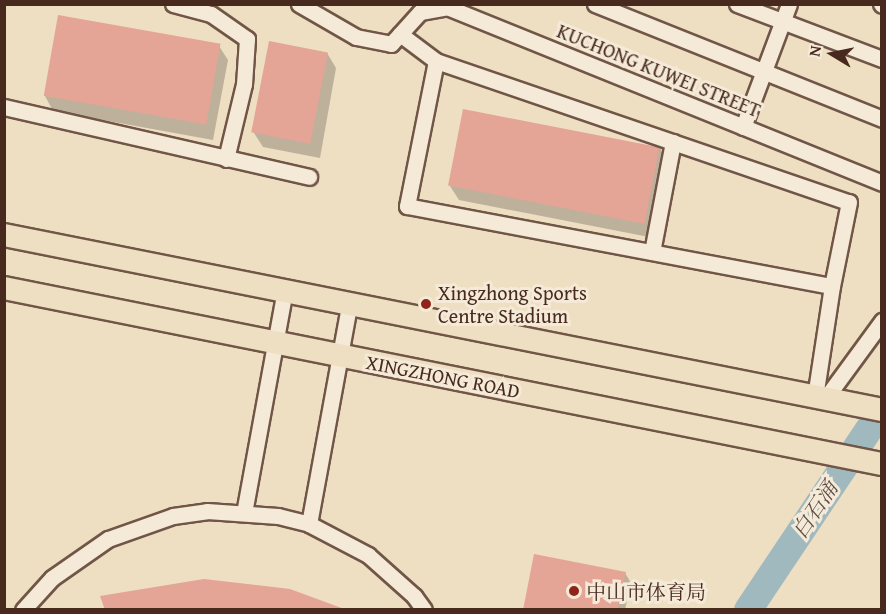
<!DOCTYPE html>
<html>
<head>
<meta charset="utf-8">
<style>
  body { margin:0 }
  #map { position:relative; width:886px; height:614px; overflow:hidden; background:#eedec2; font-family:"Gentium Book Plus","Noto Serif SC",serif }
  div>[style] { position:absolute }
  .shadow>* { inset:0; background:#0003 }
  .river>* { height:28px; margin:-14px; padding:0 14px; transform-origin:14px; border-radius:14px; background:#9fb9be }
  .building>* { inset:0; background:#e4a496; transform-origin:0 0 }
  .roads { filter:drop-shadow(2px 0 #715647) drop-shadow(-2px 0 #715647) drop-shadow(0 2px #715647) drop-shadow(0 -2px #715647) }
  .minor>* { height:15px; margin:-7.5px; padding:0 7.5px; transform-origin:7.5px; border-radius:7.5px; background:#f4ead7 }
  .primary>* { height:22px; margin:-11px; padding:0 11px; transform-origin:11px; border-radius:11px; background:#eedec2 }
  .dots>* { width:16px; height:16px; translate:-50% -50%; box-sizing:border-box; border:3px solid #f4ead7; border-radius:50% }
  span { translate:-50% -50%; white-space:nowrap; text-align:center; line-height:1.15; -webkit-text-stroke:6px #f4ead7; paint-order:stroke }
  .street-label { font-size:20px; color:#47291e }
  .poi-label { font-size:20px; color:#47291e }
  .left { translate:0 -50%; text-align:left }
  .water-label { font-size:21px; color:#5d4d46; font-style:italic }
  .frame { position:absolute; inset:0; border:6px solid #47291e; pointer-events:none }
  .north { position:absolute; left:802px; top:24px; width:60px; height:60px; -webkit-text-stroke:4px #f4ead7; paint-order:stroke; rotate:280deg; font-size:16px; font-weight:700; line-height:24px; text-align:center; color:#47291e }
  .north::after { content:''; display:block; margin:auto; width:21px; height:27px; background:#47291e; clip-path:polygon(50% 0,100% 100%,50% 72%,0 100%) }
</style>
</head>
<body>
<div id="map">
  <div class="shadow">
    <div style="clip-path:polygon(219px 46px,228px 60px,213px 140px,53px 111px,45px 96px)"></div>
    <div style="clip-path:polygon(327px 53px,336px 68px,320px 158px,263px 147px,254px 133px)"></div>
    <div style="clip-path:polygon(660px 148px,668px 162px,654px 238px,459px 200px,450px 186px)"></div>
    <div style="clip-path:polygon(625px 573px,631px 583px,625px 610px,525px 610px)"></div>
  </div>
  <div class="river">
    <div style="left:748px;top:610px;width:241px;rotate:-56.2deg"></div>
  </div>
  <div class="building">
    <div style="left:58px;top:15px;width:165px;height:82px;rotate:10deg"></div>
    <div style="left:269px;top:41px;width:60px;height:93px;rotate:11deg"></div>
    <div style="left:463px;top:109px;width:200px;height:78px;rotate:11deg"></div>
    <div style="clip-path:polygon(534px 554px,626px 572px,617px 610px,523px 610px)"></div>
    <div style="clip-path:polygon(204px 579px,290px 589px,347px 610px,105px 610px,100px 596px)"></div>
  </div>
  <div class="roads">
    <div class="minor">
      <div style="left:173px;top:4px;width:39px;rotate:15deg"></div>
      <div style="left:211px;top:14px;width:44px;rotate:34.8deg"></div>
      <div style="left:247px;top:39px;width:45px;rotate:93.8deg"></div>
      <div style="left:244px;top:84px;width:77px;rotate:103.5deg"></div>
      <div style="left:299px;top:4px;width:66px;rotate:30.1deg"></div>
      <div style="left:356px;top:37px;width:36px;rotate:11deg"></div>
      <div style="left:391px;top:44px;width:43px;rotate:-47.8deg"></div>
      <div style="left:420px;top:12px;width:27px;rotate:-10deg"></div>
      <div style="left:447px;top:7px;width:469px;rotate:22deg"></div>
      <div style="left:595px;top:4px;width:309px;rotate:21.8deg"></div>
      <div style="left:737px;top:4px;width:155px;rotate:20.8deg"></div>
      <div style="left:881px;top:4px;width:1px;rotate:45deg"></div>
      <div style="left:400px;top:34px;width:45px;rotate:36.9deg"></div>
      <div style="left:436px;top:61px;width:148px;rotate:101.3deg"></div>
      <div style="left:407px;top:206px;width:432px;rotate:10.7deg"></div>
      <div style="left:832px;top:286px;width:112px;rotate:98.7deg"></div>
      <div style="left:436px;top:61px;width:436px;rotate:18.9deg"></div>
      <div style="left:849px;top:202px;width:86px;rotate:101.4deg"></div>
      <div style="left:4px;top:107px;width:313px;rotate:12.9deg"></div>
      <div style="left:743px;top:127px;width:131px;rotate:-69.5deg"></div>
      <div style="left:652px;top:252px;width:112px;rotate:-79.2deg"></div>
      <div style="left:825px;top:399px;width:97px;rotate:-53.8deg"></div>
      <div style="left:244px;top:513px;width:223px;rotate:-79.6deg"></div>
      <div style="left:309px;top:524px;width:221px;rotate:-79.6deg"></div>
      <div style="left:23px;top:610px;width:43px;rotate:-47.8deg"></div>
      <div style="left:52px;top:578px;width:68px;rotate:-34.9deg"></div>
      <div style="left:108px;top:539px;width:69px;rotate:-19.5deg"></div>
      <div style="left:173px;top:516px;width:34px;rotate:-8deg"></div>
      <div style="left:207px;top:511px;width:71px;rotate:4deg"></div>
      <div style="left:278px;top:516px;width:32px;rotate:14deg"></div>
      <div style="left:309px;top:524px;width:67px;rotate:27.7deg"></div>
      <div style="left:368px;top:555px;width:62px;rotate:41.7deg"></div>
      <div style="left:414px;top:596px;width:17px;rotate:54deg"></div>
    </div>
    <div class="primary">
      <div style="left:4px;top:235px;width:895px;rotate:11.27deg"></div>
      <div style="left:4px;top:288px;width:895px;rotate:11.34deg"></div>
    </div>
  </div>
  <div class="dots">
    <div style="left:426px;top:304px;background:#8f2418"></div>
    <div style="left:574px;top:591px;background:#8f2418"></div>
  </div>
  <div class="street-label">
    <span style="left:659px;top:70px;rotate:22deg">KUCHONG KUWEI STREET</span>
    <span style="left:443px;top:376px;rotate:11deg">XINGZHONG ROAD</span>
  </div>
  <div class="poi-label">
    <span class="left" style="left:438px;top:304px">Xingzhong Sports<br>Centre Stadium</span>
    <span class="left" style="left:586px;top:591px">中山市体育局</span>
  </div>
  <div class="water-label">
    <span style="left:815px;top:510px;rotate:-56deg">白石涌</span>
  </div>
  <div class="frame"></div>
  <div class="north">N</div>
</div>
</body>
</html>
